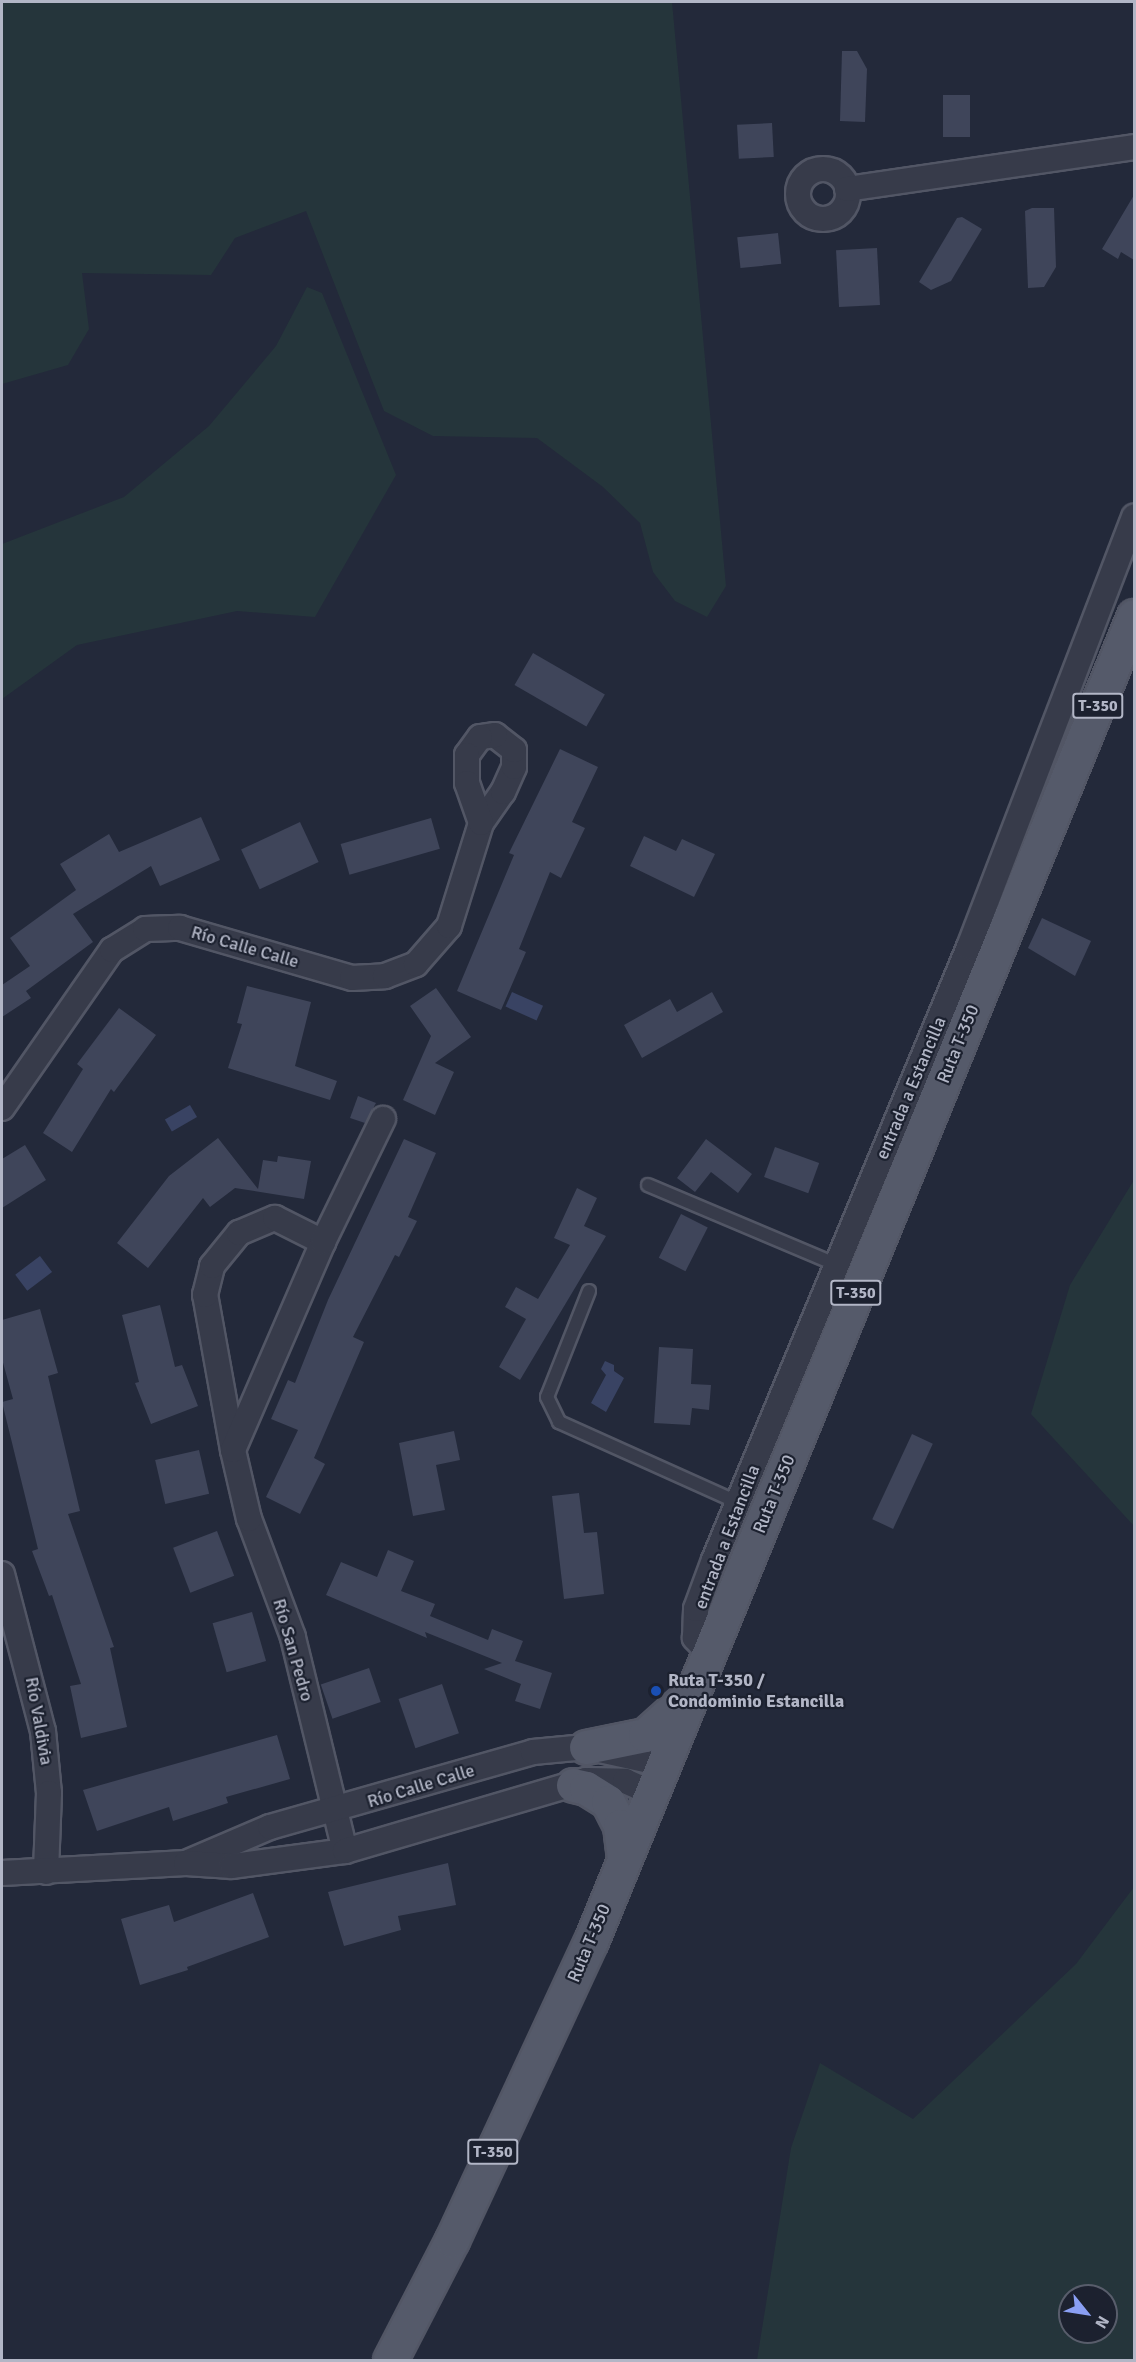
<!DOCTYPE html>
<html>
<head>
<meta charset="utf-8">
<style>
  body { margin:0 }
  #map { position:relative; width:1136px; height:2362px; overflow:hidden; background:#23293a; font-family:Signika,sans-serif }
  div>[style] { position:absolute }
  .green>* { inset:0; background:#25353b }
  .water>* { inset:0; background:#394363; transform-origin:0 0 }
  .building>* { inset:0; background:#3f455a; transform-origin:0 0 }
  .roads { filter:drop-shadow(2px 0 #525665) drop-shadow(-2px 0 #525665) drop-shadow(0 2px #525665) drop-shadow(0 -2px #525665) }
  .service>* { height:12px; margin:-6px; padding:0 6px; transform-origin:6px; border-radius:6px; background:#373b4a }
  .minor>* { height:24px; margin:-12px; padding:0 12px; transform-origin:12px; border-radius:12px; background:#373b4a }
  .minor>.ring { margin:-12px; padding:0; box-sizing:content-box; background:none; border:24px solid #373b4a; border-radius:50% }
  .primary>* { height:33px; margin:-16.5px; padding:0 16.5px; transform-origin:16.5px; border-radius:16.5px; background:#555a6a }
  .dots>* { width:16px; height:16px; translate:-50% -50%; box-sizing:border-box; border:3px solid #1c212f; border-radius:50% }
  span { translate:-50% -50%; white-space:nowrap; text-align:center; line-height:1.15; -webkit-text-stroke:4.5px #1c212f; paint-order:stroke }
  .shield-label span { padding:2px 4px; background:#1c212f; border:2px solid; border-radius:4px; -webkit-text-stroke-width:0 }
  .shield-label { font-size:16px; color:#b2b6c6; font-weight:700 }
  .street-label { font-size:18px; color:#b2b6c6 }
  .poi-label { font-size:18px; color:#b2b6c6; font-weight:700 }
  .left { translate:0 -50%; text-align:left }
  .frame { position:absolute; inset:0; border:3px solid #b2b6c6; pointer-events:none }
  .north { position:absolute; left:1058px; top:2284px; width:60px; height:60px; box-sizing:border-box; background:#1c212f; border:2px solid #585d6b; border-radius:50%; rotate:120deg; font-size:16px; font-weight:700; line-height:24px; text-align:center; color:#b2b6c6 }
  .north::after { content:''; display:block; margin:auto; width:21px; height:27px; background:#8a9ff3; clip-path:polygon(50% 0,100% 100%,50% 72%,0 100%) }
</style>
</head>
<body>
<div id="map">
  <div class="green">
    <div style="clip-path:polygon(2px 2px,672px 2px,726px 586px,707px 617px,675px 601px,653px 572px,640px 523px,603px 487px,537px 438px,433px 436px,384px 411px,306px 211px,235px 238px,211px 275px,82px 273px,89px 329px,68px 365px,2px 384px)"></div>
    <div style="clip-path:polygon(307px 287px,322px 293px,396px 475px,315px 617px,237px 611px,77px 645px,2px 699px,2px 544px,124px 497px,209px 426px,276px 346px)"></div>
    <div style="clip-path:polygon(1134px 1180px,1134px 1526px,1031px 1414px,1070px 1285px)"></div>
    <div style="clip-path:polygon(evenodd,1134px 1887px,1134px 2360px,757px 2360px,791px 2148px,820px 2063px,913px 2119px,1076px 1964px,1134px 1887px,1070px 2296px,1106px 2296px,1106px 2332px,1070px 2332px,1070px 2296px)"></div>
  </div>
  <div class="water">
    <div style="left:512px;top:992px;width:34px;height:16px;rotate:24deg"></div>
    <div style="left:190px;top:1105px;width:14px;height:29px;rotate:60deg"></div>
    <div style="left:40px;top:1256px;width:20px;height:31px;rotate:53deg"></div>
    <div style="clip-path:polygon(605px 1361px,614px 1365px,614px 1371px,624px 1378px,606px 1412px,591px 1403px,606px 1375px,601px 1369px)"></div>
  </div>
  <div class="building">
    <div style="clip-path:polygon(842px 51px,857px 51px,867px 69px,865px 122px,840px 121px)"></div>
    <div style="left:943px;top:95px;width:27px;height:42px"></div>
    <div style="left:772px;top:123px;width:34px;height:35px;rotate:87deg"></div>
    <div style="clip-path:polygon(1134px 195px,1134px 260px,1121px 252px,1118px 259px,1102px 249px)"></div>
    <div style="clip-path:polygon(1032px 208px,1054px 208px,1056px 267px,1044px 287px,1028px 288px,1025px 211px)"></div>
    <div style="clip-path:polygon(962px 217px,982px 229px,951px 281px,931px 290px,919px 282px,957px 218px)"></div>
    <div style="left:778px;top:233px;width:31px;height:41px;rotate:84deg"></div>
    <div style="left:877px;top:248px;width:57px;height:41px;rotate:87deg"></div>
    <div style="left:533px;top:653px;width:83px;height:37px;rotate:30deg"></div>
    <div style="clip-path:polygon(560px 749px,598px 767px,572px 822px,585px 828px,561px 878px,550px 872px,519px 949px,526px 952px,501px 1010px,457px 991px,514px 855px,509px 853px)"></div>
    <div style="clip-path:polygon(201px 817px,220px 860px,160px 886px,151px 866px,73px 914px,93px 942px,26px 991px,31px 998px,2px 1017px,2px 985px,30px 966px,10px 938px,76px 890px,60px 864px,109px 834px,119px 852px)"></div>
    <div style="left:431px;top:818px;width:32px;height:94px;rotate:74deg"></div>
    <div style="left:300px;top:822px;width:44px;height:65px;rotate:65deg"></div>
    <div style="clip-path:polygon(644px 836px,676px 851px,682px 839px,715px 854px,694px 897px,630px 866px)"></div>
    <div style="clip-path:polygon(1042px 918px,1091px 941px,1075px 976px,1028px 948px)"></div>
    <div style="clip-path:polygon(247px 986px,311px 1002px,295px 1066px,337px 1081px,330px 1100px,228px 1068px,242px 1024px,237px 1023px)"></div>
    <div style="clip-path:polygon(436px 988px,471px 1037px,435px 1063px,454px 1072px,435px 1115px,403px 1100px,431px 1036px,410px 1006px)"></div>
    <div style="clip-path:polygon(712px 992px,723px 1012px,642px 1058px,624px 1025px,670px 999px,677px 1012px)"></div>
    <div style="clip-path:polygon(119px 1008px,156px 1035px,114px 1092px,111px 1089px,72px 1152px,43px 1133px,83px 1069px,77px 1064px)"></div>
    <div style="clip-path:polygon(358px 1096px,376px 1103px,365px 1123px,350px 1118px)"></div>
    <div style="clip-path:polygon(218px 1138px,258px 1189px,263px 1160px,277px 1162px,278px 1156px,311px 1161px,304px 1199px,235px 1188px,210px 1207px,203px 1198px,148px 1268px,117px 1243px,169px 1176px)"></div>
    <div style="clip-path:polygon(404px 1139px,436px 1153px,408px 1217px,417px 1221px,399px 1257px,395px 1255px,353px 1337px,364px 1342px,314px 1458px,325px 1464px,300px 1514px,266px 1497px,298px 1430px,271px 1419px,288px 1380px,295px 1383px,328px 1300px)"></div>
    <div style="clip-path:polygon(706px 1139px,752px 1174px,738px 1193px,711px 1172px,695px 1192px,677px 1178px)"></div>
    <div style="clip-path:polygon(25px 1145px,46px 1180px,2px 1208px,2px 1159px)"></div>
    <div style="left:775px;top:1147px;width:47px;height:32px;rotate:20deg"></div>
    <div style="clip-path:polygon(577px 1188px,597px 1198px,584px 1226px,606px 1236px,520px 1380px,499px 1367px,526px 1319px,505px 1307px,516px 1287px,538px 1299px,570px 1245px,554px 1238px)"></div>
    <div style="left:681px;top:1214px;width:30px;height:49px;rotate:27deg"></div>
    <div style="clip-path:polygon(160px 1305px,175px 1367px,182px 1365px,198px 1406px,151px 1424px,135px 1383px,139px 1382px,122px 1315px)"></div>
    <div style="clip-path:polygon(40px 1309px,58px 1373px,48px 1376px,80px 1511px,68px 1514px,114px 1647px,110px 1648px,127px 1727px,81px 1738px,70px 1686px,81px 1684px,52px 1595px,49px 1596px,32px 1551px,38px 1549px,2px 1402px,13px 1399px,2px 1359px,2px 1320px)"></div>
    <div style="clip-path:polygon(659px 1347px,693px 1349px,691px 1384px,711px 1385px,709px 1410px,692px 1408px,690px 1425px,654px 1423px)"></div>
    <div style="clip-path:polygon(454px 1431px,460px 1460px,436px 1465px,445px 1510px,413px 1516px,399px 1443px)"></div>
    <div style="left:912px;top:1434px;width:23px;height:94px;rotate:25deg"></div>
    <div style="left:199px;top:1450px;width:45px;height:45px;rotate:77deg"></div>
    <div style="clip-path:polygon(579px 1493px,584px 1533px,597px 1532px,604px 1594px,564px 1599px,552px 1496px)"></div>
    <div style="left:217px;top:1531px;width:48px;height:47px;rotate:69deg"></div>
    <div style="clip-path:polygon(388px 1550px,414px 1561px,401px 1591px,435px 1604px,430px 1616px,488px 1640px,492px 1629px,523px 1641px,515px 1661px,552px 1673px,540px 1709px,515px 1701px,521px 1684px,484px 1669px,502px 1663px,425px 1632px,427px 1638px,326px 1595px,341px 1562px,377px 1577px)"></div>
    <div style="left:252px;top:1612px;width:51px;height:41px;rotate:74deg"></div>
    <div style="left:369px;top:1668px;width:36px;height:51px;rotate:71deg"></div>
    <div style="left:442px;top:1684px;width:52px;height:46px;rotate:71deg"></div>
    <div style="clip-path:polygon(277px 1735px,290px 1779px,226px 1797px,228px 1803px,173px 1821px,169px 1807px,97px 1831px,83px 1790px)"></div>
    <div style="clip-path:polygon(448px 1863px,456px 1905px,398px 1916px,401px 1930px,344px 1946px,328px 1892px)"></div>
    <div style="clip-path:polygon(253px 1893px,269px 1937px,187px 1967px,188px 1970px,140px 1985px,121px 1919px,169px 1905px,174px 1922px)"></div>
  </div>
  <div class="roads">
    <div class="service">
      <div style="left:648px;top:1185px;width:205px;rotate:22.9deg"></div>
      <div style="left:589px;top:1291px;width:114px;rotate:111.6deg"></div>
      <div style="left:547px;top:1397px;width:28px;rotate:64deg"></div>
      <div style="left:559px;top:1422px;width:197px;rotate:24.2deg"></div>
    </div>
    <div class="minor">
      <div class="ring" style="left:798px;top:169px;width:26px;height:26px"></div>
      <div style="left:847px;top:189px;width:290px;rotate:-8.3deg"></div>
      <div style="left:2px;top:1108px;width:193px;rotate:-55.2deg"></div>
      <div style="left:112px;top:950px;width:39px;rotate:-32deg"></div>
      <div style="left:145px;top:929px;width:35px;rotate:-2deg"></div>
      <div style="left:180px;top:928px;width:179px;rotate:16.2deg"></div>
      <div style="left:352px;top:978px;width:33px;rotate:-3deg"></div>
      <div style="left:385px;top:976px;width:33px;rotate:-21deg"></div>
      <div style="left:416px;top:964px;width:50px;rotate:-49deg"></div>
      <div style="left:449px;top:926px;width:108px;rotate:-72.7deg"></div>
      <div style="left:481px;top:823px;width:38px;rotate:-55deg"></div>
      <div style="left:503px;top:792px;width:27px;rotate:-66deg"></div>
      <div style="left:514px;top:767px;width:17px;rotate:-90deg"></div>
      <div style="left:514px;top:750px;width:24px;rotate:-142deg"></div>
      <div style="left:495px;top:735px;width:15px;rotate:172deg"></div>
      <div style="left:480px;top:737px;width:22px;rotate:126deg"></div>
      <div style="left:467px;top:755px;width:28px;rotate:90deg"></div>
      <div style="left:467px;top:783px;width:42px;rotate:70.7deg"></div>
      <div style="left:233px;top:1450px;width:158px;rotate:-100.2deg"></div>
      <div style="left:205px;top:1295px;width:30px;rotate:-76deg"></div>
      <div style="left:212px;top:1266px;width:43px;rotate:-50.7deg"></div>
      <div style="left:239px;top:1233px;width:39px;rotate:-23deg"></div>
      <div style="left:275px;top:1218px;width:54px;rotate:26.6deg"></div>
      <div style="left:2px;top:1574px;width:162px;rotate:75.4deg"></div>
      <div style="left:43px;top:1731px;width:62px;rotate:84.5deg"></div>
      <div style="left:49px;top:1793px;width:79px;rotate:92.2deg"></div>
      <div style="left:709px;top:1653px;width:21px;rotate:-133deg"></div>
      <div style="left:695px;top:1638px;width:29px;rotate:-88deg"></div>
      <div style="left:696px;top:1609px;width:52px;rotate:-69.8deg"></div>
      <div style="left:714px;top:1560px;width:664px;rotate:-67.41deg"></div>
      <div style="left:969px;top:947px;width:461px;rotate:-69deg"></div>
      <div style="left:345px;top:1851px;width:220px;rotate:-103.7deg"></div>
      <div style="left:293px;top:1637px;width:126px;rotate:-110.4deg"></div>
      <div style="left:249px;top:1519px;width:71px;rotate:-103.1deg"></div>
      <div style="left:233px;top:1450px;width:227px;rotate:-66.6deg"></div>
      <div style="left:323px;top:1242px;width:137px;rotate:-64deg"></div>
      <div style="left:188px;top:1862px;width:89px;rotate:-23.1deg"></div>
      <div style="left:270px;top:1827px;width:273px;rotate:-15.9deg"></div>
      <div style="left:533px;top:1752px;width:53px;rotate:-5.4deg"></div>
      <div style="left:586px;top:1747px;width:79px;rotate:12.4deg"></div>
      <div style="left:2px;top:1873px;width:184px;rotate:-3.1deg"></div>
      <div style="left:186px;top:1863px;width:46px;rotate:3.7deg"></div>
      <div style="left:232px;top:1866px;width:114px;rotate:-7.6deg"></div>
      <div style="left:345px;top:1851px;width:251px;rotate:-16.4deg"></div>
      <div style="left:586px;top:1780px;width:39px;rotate:1deg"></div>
      <div style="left:625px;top:1781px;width:30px;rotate:24deg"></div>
    </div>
    <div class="primary">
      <div style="left:586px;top:1747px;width:60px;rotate:-11.5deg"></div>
      <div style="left:645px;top:1735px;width:52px;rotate:-41.9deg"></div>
      <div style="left:573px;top:1785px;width:13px;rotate:13deg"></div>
      <div style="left:586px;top:1788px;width:26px;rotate:32deg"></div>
      <div style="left:608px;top:1802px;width:27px;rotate:63deg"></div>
      <div style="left:620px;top:1826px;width:31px;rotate:83deg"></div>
      <div style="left:390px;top:2360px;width:135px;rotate:-62.7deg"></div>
      <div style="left:452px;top:2240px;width:330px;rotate:-65.1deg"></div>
      <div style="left:591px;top:1941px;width:1432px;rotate:-67.72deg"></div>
    </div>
  </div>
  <div class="dots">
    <div style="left:656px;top:1691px;background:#1a4fb4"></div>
  </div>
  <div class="shield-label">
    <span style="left:1098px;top:706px">T-350</span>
    <span style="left:856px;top:1293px">T-350</span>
    <span style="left:493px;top:2152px">T-350</span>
  </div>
  <div class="street-label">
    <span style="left:245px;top:947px;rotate:16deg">Río Calle Calle</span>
    <span style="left:958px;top:1044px;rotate:-68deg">Ruta T-350</span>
    <span style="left:911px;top:1088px;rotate:-67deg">entrada a Estancilla</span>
    <span style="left:774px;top:1494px;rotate:-68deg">Ruta T-350</span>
    <span style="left:727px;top:1537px;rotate:-69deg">entrada a Estancilla</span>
    <span style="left:293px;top:1650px;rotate:74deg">Río San Pedro</span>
    <span style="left:39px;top:1721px;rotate:80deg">Río Valdivia</span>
    <span style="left:421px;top:1786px;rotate:-17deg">Río Calle Calle</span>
    <span style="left:589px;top:1943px;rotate:-67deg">Ruta T-350</span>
  </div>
  <div class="poi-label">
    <span class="left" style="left:668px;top:1691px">Ruta T-350 /<br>Condominio Estancilla</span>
  </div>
  <div class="frame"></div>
  <div class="north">N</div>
</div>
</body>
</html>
